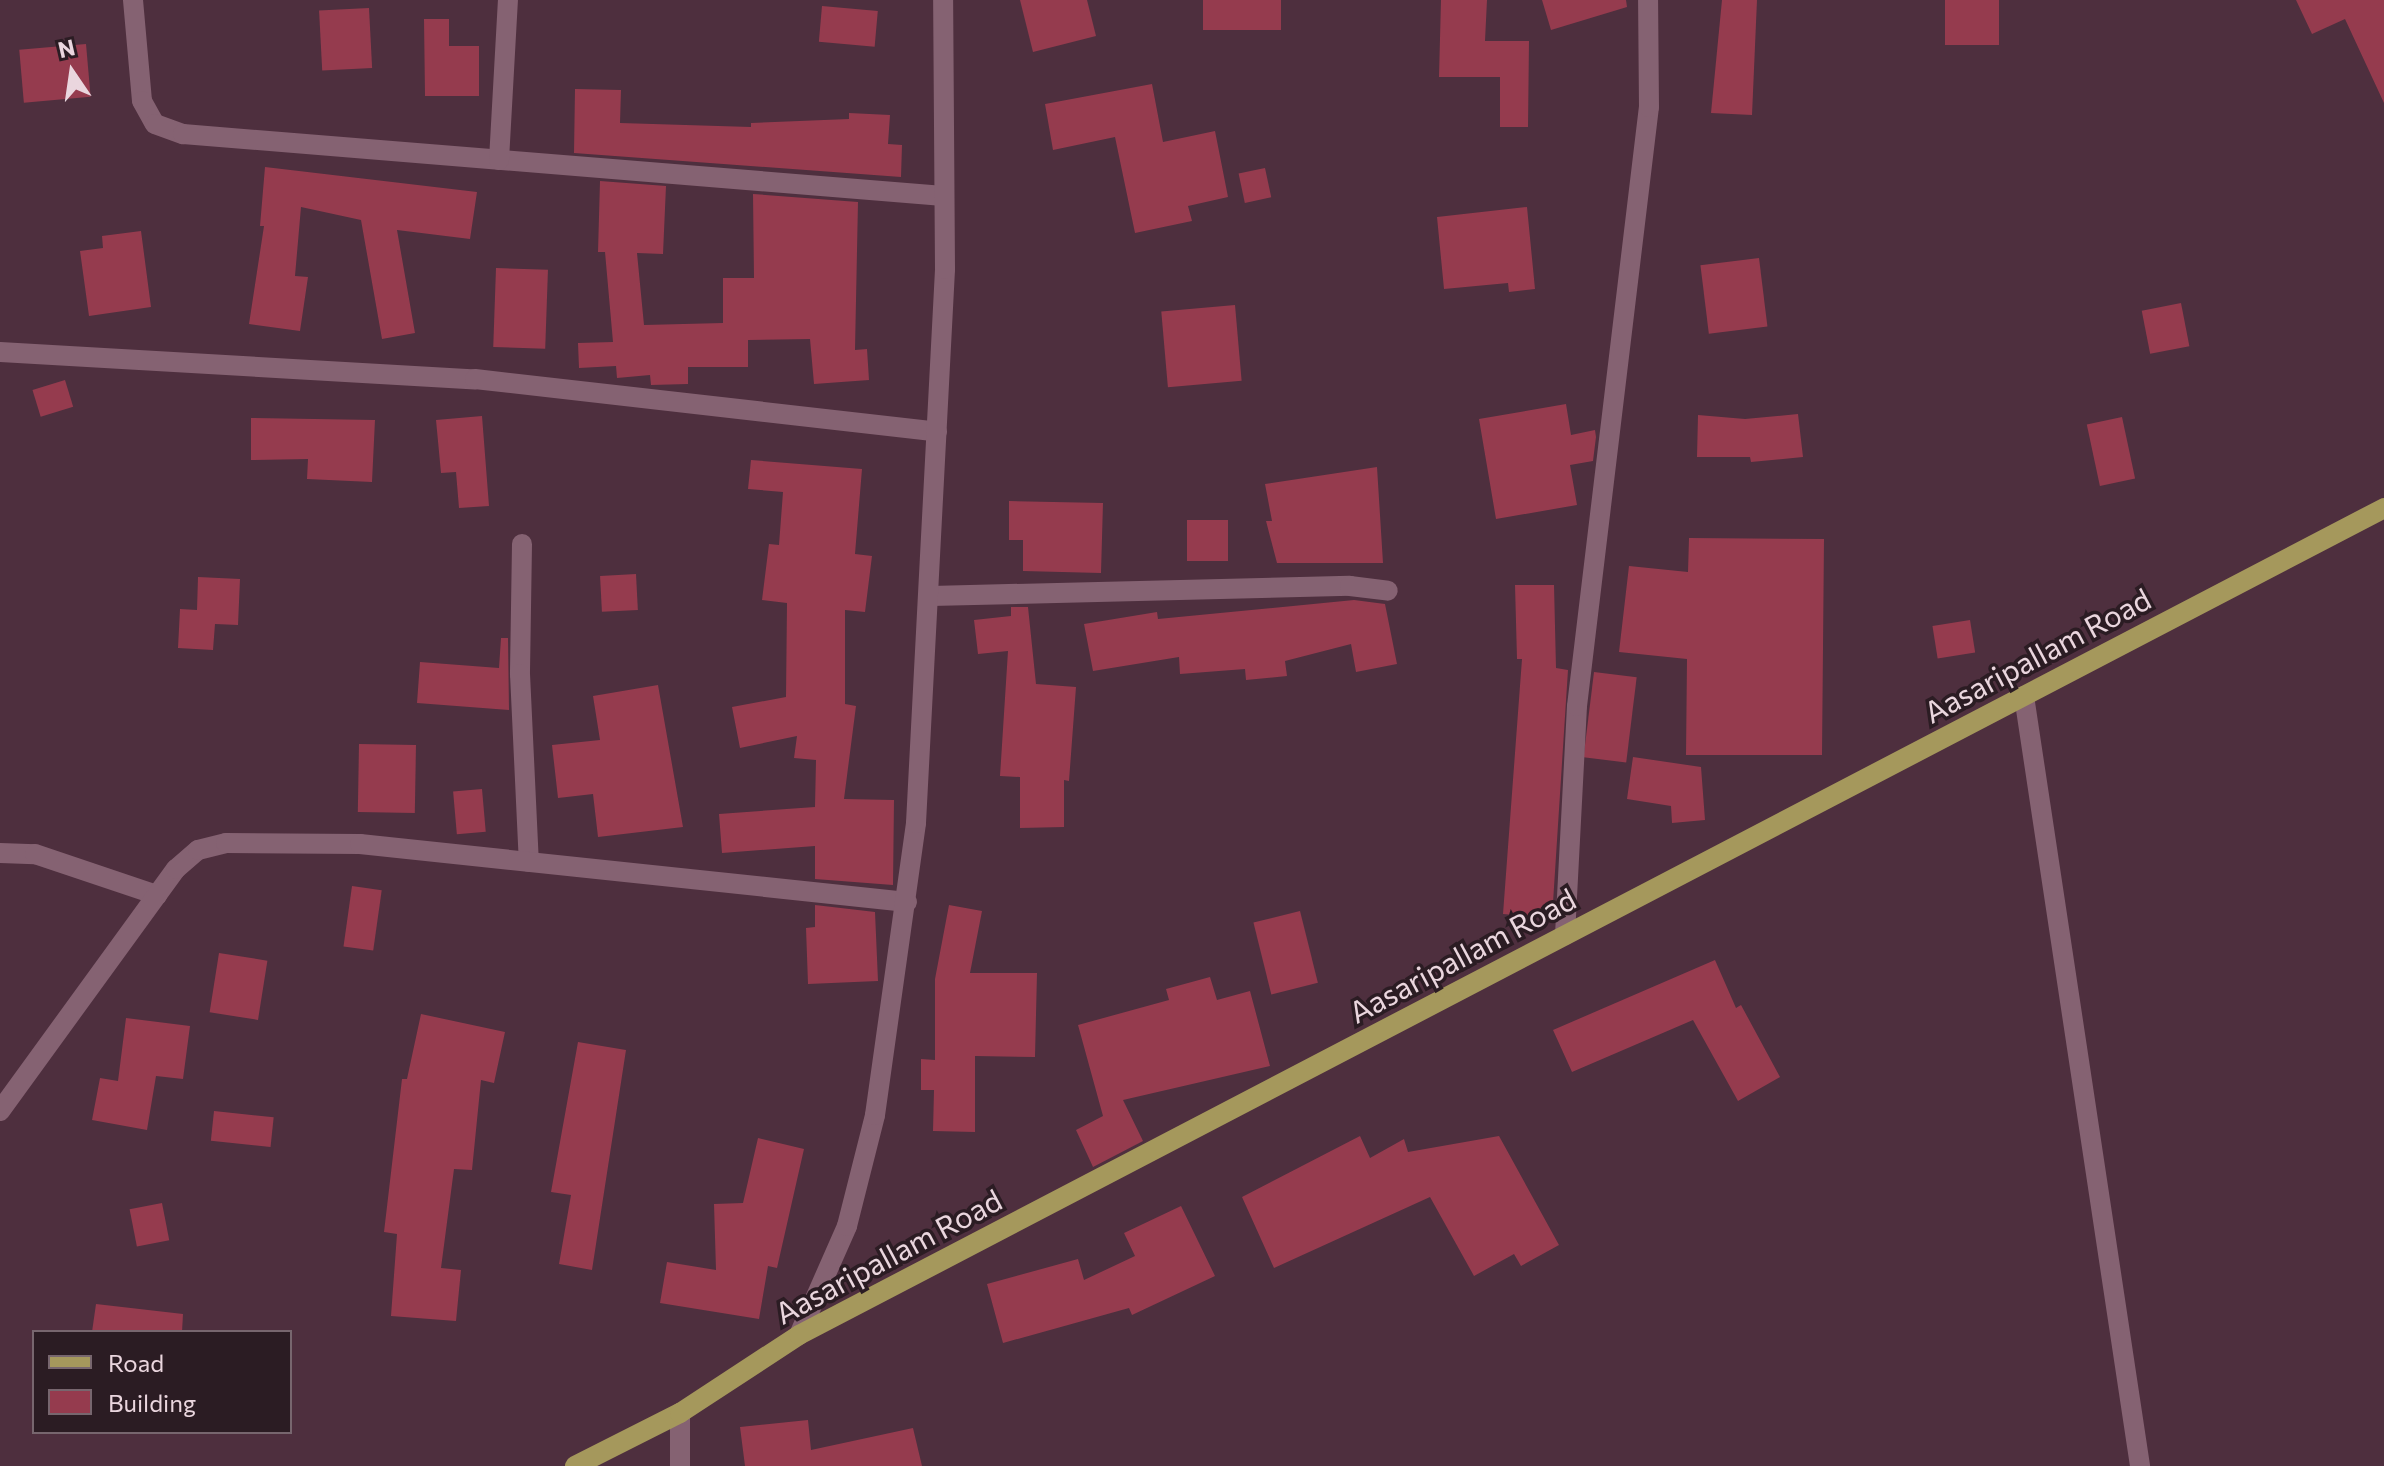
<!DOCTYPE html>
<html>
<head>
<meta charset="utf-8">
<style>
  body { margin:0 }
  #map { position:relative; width:2384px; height:1466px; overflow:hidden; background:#4e2f3e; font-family:Commissioner,sans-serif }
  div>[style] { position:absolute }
  .building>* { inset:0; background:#953b4e; transform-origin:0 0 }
  .minor>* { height:20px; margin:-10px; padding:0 10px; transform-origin:10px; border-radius:10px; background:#856272 }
  .major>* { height:20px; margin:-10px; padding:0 10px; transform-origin:10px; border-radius:10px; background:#a5985c }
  span { translate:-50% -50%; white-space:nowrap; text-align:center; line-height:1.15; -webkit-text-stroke:7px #2b1c23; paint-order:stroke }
  .street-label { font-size:30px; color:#ead6de }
  .legend { position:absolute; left:32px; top:1330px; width:260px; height:104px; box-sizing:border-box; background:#2b1c23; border:2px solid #77666e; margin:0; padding:10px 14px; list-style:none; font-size:24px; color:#ead6de }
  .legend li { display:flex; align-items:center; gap:16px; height:40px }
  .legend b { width:40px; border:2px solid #77666e }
  .north { position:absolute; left:32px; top:32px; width:80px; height:80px; -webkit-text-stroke:6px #2b1c23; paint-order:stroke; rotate:347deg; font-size:22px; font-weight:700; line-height:32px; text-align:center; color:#ead6de }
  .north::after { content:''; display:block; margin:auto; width:28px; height:36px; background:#ead6de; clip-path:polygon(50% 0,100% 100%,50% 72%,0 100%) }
</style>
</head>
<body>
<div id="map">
  <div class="building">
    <div style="clip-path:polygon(1020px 0,1087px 0,1096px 36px,1033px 52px)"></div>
    <div style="left:1203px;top:0;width:78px;height:30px"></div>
    <div style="clip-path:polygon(1441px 0,1487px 0,1485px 41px,1529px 41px,1528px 127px,1500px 127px,1500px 77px,1439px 77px)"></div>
    <div style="clip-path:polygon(1542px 0,1626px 0,1627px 7px,1551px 30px)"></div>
    <div style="clip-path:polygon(1722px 0,1757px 0,1752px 115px,1711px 113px)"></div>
    <div style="left:1945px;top:0;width:54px;height:45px"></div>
    <div style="clip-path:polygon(2296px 0,2384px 0,2384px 103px,2345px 19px,2312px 34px)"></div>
    <div style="left:822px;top:6px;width:56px;height:36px;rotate:5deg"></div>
    <div style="left:369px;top:8px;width:60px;height:50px;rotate:87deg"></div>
    <div style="clip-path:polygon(424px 19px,449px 19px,449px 46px,479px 46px,479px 96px,425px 96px)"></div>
    <div style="left:86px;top:44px;width:53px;height:67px;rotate:85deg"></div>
    <div style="clip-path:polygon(1152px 84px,1163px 142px,1215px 131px,1228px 197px,1188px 206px,1192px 221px,1135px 233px,1115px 137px,1053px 150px,1045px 104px)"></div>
    <div style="clip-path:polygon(575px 89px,621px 90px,620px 123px,751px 127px,751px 123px,849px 119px,849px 113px,890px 115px,888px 144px,902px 145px,901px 177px,574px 153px)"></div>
    <div style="clip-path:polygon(265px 167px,477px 192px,470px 239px,397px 230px,415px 333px,382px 339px,361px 220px,301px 207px,295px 276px,308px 277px,300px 331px,249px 324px,264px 226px,260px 226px)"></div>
    <div style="left:1265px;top:168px;width:30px;height:27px;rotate:78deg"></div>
    <div style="clip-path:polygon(600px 181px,666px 186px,663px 254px,637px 253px,644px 325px,723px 323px,723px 278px,754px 278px,753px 194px,858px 202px,855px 350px,867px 349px,869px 380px,814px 384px,810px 339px,748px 340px,748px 367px,688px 367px,688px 384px,651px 385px,650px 375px,617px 378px,616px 366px,579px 368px,578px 343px,613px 342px,605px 252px,598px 252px)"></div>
    <div style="clip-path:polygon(1527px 207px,1535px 289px,1509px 292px,1508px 283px,1444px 289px,1437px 217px)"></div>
    <div style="clip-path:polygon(141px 231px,151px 307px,89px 316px,80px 251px,103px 248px,102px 236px)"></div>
    <div style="left:1759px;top:258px;width:69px;height:59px;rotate:83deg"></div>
    <div style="left:496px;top:268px;width:52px;height:79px;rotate:2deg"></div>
    <div style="left:2181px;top:303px;width:44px;height:40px;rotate:79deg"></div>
    <div style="left:1235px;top:305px;width:76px;height:74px;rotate:85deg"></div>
    <div style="left:65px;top:380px;width:28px;height:34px;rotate:73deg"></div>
    <div style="clip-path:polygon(1566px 404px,1571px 435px,1595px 430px,1596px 437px,1593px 461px,1570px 465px,1577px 505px,1496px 519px,1479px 419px)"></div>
    <div style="clip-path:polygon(1798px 414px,1803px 457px,1751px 462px,1750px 457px,1697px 457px,1698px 415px,1745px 419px)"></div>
    <div style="clip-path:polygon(482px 416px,489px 506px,459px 508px,456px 472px,441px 473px,436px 420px)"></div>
    <div style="left:2122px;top:417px;width:63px;height:36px;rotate:78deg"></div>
    <div style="clip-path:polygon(251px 418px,375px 420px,372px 482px,307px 479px,308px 459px,251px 460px)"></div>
    <div style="clip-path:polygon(751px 460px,862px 469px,855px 554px,872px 556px,865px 612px,845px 610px,845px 704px,856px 706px,844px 799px,894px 800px,893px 885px,815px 879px,815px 846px,722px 853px,719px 814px,815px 807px,816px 760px,794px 758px,797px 736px,740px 748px,732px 707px,786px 697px,787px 603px,762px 600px,769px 544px,779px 545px,783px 492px,748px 489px)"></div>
    <div style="clip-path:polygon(1377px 467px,1383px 563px,1277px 563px,1266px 521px,1272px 521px,1265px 484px)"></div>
    <div style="clip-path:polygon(1009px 501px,1103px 503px,1101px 573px,1023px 571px,1023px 540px,1009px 540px)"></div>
    <div style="left:1187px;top:520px;width:41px;height:41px"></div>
    <div style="clip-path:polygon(1689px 538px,1824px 539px,1822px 755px,1686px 755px,1687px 659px,1619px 652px,1629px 566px,1688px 572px)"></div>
    <div style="left:636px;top:574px;width:36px;height:36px;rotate:87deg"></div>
    <div style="clip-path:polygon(198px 577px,240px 579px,238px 625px,215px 624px,213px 650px,178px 648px,180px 609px,197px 610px)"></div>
    <div style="clip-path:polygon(1515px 585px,1554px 585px,1556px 668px,1568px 670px,1552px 918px,1503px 914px,1522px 659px,1517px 659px)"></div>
    <div style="clip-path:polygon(1354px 600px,1385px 604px,1397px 664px,1356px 672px,1351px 644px,1285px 661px,1287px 676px,1246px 680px,1245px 669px,1180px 674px,1179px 657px,1093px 671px,1084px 624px,1157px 612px,1158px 619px)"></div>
    <div style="clip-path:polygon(1011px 607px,1028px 607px,1036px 684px,1076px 687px,1069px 781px,1064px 780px,1064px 827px,1020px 828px,1020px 777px,1000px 776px,1008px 651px,978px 654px,974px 620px,1011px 616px)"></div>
    <div style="left:1970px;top:620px;width:33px;height:38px;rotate:81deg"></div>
    <div style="clip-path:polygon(501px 638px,508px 638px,509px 710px,417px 703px,420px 662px,499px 668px)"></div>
    <div style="left:1594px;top:672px;width:43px;height:86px;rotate:7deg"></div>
    <div style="clip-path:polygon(658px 685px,683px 827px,598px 837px,593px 794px,558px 798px,552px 745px,600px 740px,593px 696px)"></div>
    <div style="left:359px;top:744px;width:57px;height:68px;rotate:1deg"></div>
    <div style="clip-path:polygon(1633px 757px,1701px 767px,1705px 820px,1672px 823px,1671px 806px,1627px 799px)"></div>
    <div style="left:482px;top:789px;width:43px;height:29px;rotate:85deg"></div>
    <div style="left:352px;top:886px;width:30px;height:61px;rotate:8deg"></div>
    <div style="clip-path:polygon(815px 905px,875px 912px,878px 981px,808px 984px,806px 928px,815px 927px)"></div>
    <div style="clip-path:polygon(949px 905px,982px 911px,970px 973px,1037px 973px,1035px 1057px,975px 1056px,975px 1132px,933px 1131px,934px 1090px,921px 1090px,921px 1059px,935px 1060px,935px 979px)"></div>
    <div style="left:1300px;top:911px;width:74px;height:48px;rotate:76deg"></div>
    <div style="left:219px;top:953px;width:49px;height:60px;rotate:9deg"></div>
    <div style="clip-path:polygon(1715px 960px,1736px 1008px,1741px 1005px,1780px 1077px,1738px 1101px,1693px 1020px,1572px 1072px,1553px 1030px)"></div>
    <div style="clip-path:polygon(1210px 977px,1217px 1000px,1250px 991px,1270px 1066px,1123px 1100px,1143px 1141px,1093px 1167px,1076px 1130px,1103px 1116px,1078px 1025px,1169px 1000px,1166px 989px)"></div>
    <div style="clip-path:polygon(421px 1014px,505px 1032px,494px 1083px,481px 1080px,472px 1170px,454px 1169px,441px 1268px,461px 1270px,456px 1321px,391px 1316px,397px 1234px,384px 1232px,402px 1079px,407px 1079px)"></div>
    <div style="clip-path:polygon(126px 1018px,190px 1026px,183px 1079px,156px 1076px,147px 1130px,92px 1120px,100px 1078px,118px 1081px)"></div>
    <div style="clip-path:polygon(578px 1042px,626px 1050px,592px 1270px,559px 1264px,571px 1195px,551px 1192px)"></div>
    <div style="left:214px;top:1111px;width:60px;height:30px;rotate:6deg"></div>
    <div style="clip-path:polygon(1360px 1136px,1370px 1158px,1404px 1139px,1408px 1152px,1499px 1136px,1559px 1245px,1521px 1266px,1514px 1254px,1474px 1276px,1430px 1197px,1274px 1268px,1242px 1197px)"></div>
    <div style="clip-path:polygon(758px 1138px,804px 1149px,777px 1268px,768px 1266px,759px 1319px,660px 1303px,667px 1262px,716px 1270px,714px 1204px,743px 1203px)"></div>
    <div style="left:162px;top:1203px;width:38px;height:33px;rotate:79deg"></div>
    <div style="clip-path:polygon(1181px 1206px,1215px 1276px,1132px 1315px,1129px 1308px,1003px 1343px,987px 1284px,1078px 1259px,1084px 1280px,1135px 1256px,1124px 1233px)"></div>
    <div style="clip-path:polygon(96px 1304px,183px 1314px,182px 1332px,92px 1332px)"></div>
    <div style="clip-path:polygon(808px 1420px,811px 1450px,913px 1428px,922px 1466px,745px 1466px,740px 1427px)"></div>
  </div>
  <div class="minor">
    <div style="left:133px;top:0;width:101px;rotate:84.9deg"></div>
    <div style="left:142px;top:101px;width:26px;rotate:61deg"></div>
    <div style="left:155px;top:124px;width:30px;rotate:20deg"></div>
    <div style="left:183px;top:134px;width:763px;rotate:4.66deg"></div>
    <div style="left:499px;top:160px;width:160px;rotate:-86.8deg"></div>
    <div style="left:0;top:352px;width:476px;rotate:3.3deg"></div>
    <div style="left:475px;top:379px;width:465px;rotate:6.5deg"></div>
    <div style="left:522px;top:544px;width:130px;rotate:90.9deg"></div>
    <div style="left:520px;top:674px;width:188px;rotate:87.3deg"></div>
    <div style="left:931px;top:596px;width:419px;rotate:-1.4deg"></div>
    <div style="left:1350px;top:586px;width:38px;rotate:7deg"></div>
    <div style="left:2024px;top:696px;width:779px;rotate:81.43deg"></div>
    <div style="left:0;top:853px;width:35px;rotate:2deg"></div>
    <div style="left:35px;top:854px;width:129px;rotate:18.6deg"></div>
    <div style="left:1565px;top:935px;width:229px;rotate:-87deg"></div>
    <div style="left:1577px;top:706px;width:603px;rotate:-83.15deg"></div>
    <div style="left:1649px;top:107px;width:107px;rotate:-90.5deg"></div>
    <div style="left:0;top:1111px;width:299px;rotate:-54deg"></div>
    <div style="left:176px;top:869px;width:29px;rotate:-41deg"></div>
    <div style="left:198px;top:850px;width:29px;rotate:-14deg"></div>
    <div style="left:226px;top:843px;width:134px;rotate:0.4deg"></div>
    <div style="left:360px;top:844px;width:550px;rotate:6.05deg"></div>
    <div style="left:799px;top:1335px;width:119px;rotate:-66.2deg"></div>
    <div style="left:847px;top:1226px;width:114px;rotate:-75.8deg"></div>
    <div style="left:875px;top:1115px;width:295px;rotate:-82deg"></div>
    <div style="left:916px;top:823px;width:555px;rotate:-87deg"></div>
    <div style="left:945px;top:269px;width:269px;rotate:-90.4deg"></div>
    <div style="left:680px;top:1466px;width:53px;rotate:-90deg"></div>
  </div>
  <div class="major">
    <div style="left:575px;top:1466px;width:118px;rotate:-26.8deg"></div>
    <div style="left:680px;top:1413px;width:142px;rotate:-33.2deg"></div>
    <div style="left:799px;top:1335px;width:1788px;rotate:-27.55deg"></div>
  </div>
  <div class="street-label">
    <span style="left:2037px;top:655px;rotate:-28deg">Aasaripallam Road</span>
    <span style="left:1462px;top:955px;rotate:-28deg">Aasaripallam Road</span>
    <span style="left:888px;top:1256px;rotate:-28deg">Aasaripallam Road</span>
  </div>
  <ul class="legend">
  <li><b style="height:10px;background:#a5985c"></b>Road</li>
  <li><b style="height:22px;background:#953b4e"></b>Building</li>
  </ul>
  <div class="north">N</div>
</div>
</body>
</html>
